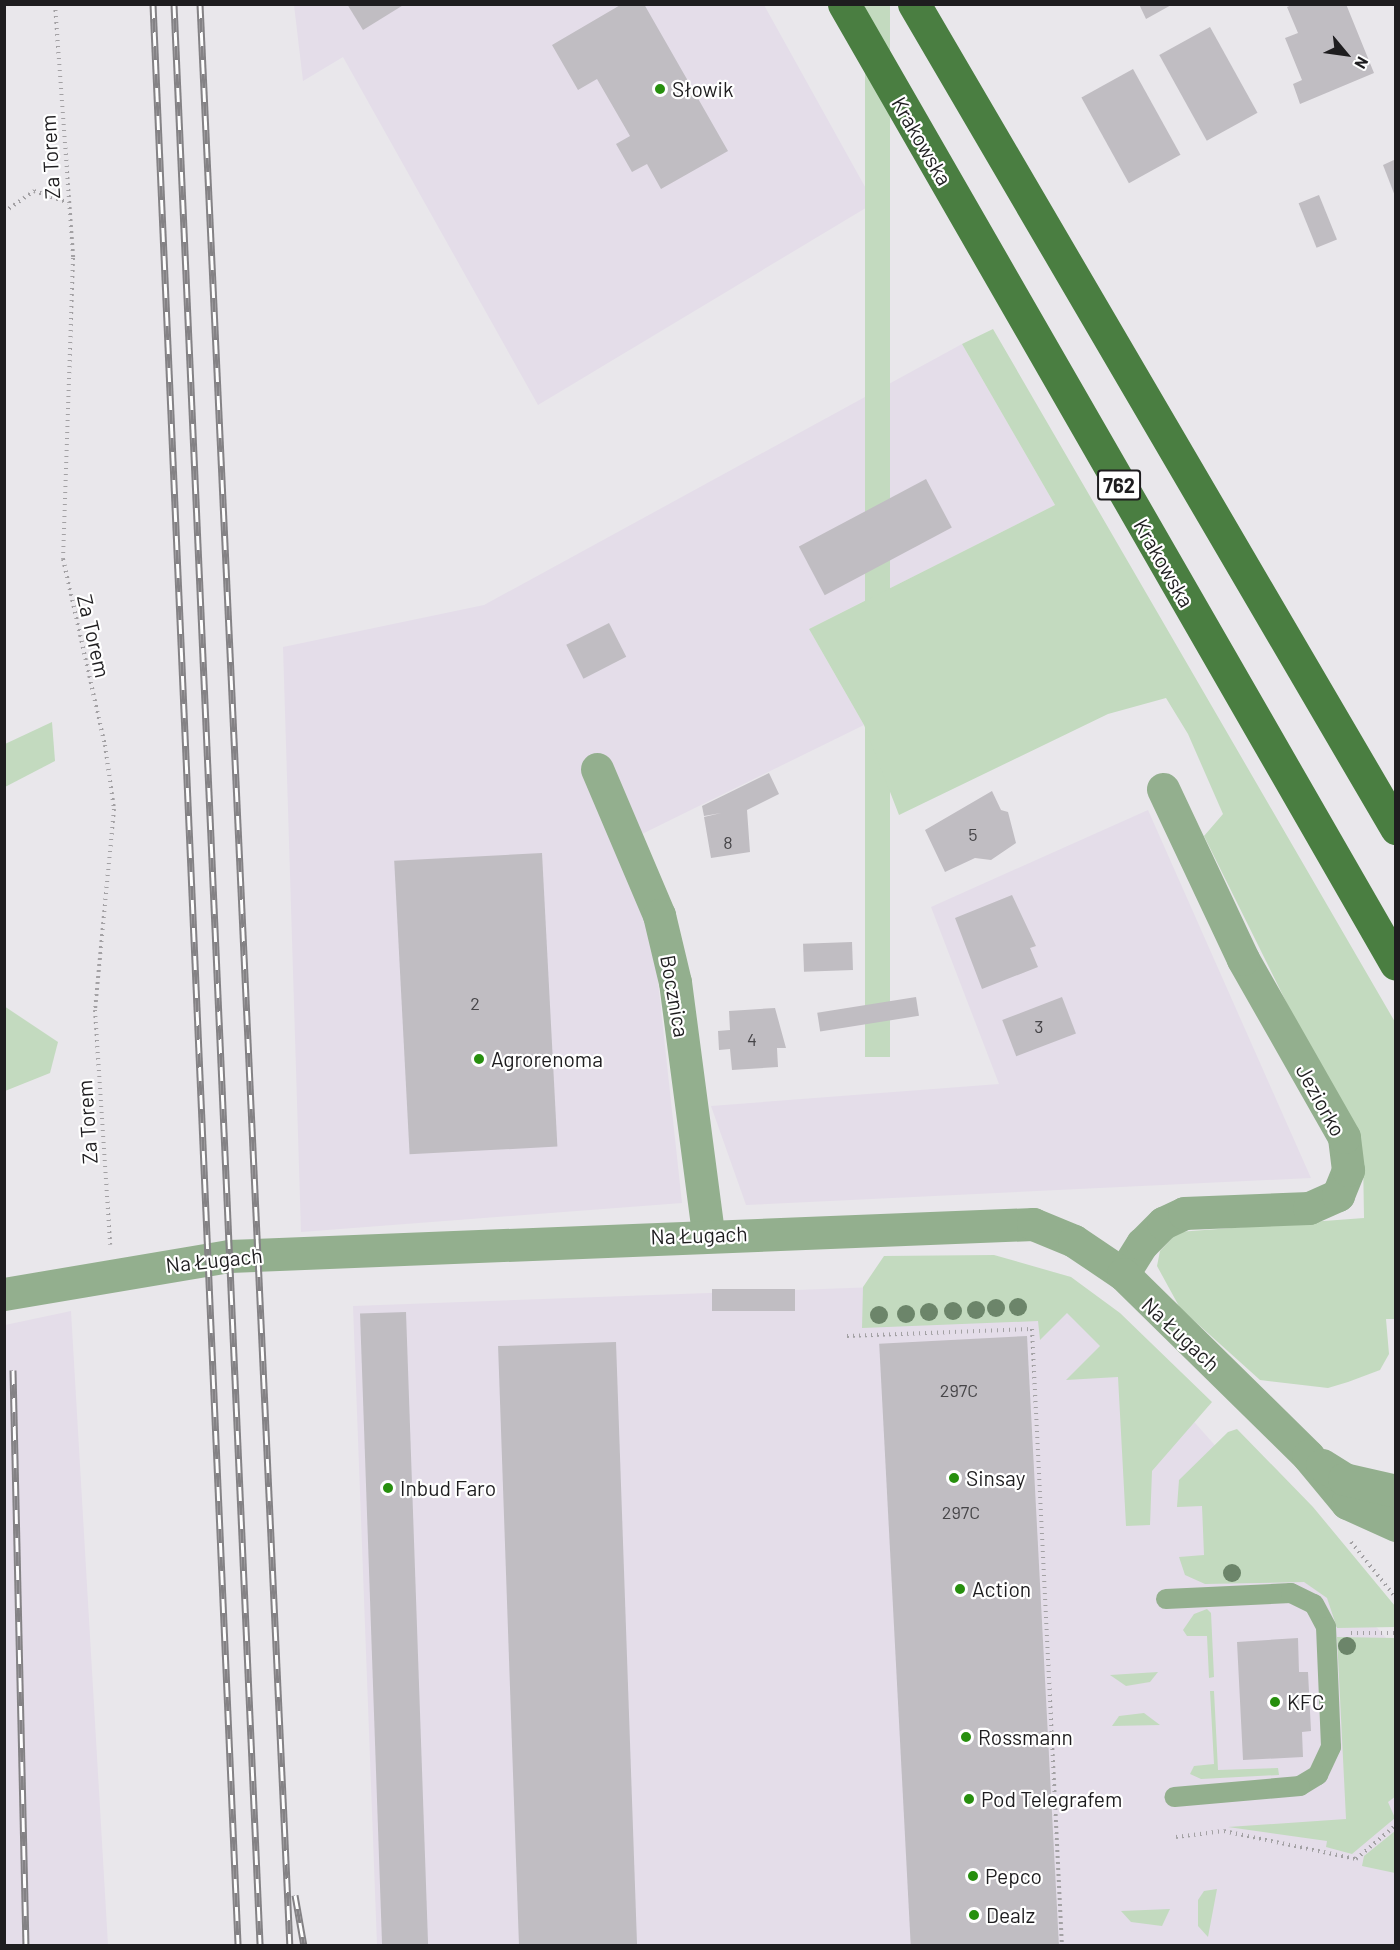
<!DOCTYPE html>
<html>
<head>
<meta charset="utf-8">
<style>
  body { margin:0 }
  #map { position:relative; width:1400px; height:1950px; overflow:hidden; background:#e9e7eb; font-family:Barlow,sans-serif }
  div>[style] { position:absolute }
  .built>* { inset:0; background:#e4dde9 }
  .green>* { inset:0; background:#c3dabf; transform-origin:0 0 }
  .building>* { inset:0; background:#c0bdc2; transform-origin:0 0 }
  .path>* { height:4px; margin-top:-2px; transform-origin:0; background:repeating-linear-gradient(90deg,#a3a1a4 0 1.5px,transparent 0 6px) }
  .lane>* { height:20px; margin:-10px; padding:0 10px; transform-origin:10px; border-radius:10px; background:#93af8e }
  .street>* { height:33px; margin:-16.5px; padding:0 16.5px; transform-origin:16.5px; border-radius:16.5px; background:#93af8e }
  .primary>* { height:33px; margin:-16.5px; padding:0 16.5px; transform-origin:16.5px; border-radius:16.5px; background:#4a7e41 }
  .rail>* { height:7px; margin-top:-3.5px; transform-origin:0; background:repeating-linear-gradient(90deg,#fff 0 14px,#848285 0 28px); box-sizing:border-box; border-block:2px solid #848285 }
  .trees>* { width:18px; height:18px; margin:-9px; border-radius:50%; background:#6c856a }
  .dots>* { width:16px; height:16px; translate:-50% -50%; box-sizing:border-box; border:3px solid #fff; border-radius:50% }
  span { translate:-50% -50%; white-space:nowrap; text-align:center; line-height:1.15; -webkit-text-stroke:4.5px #fff; paint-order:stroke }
  .number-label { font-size:18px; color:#464548 }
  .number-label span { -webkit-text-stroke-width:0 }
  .shield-label span { padding:2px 4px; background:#fff; border:2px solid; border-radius:4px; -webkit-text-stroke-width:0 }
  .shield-label { font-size:20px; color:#1e1d1f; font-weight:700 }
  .poi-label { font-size:21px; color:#1e1d1f }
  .left { translate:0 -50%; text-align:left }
  .street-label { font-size:21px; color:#1e1d1f }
  .frame { position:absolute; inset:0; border:6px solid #1e1d1f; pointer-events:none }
  .north { position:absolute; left:1316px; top:24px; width:60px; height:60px; -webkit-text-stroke:4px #fff; paint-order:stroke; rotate:119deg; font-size:16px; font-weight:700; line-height:24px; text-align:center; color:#1e1d1f }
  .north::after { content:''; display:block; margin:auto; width:21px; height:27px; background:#1e1d1f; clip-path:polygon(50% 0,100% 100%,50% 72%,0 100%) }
</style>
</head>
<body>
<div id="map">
  <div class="built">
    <div style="clip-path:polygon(294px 5px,764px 5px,874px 203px,538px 405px,343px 57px,303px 81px)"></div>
    <div style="clip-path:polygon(962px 344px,1055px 505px,809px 629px,864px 725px,642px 834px,682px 1203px,301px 1232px,283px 647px,484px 605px)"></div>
    <div style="clip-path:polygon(1148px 810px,1311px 1178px,746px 1205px,711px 1106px,999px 1084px,931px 907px)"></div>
    <div style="clip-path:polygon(1068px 1280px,1395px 1648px,1395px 1945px,377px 1945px,353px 1306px)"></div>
    <div style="clip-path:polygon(71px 1311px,108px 1945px,5px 1945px,5px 1325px)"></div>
  </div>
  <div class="green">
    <div style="left:865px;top:5px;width:25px;height:1052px"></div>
    <div style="clip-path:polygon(993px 329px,1395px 1022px,1396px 1319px,1386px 1319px,1389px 1354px,1380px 1370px,1348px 1382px,1328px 1388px,1260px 1380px,1180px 1308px,1157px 1266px,1160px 1251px,1178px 1232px,1364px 1218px,1363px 1157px,1204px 836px,1223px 814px,1188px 734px,1166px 698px,1108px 714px,899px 815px,864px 725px,809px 629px,1055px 505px,962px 344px)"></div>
    <div style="clip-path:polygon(52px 722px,55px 761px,5px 787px,5px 744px)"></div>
    <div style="clip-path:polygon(4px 1006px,58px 1042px,50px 1073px,5px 1091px)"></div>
    <div style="clip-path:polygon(884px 1256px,994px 1255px,1071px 1277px,1120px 1313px,1212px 1402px,1152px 1471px,1150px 1525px,1126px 1526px,1118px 1377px,1066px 1380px,1100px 1346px,1067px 1313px,1040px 1340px,1038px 1321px,862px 1328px,863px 1287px)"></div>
    <div style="clip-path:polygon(1237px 1429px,1313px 1507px,1395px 1606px,1395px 1627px,1337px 1628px,1327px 1598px,1304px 1582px,1205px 1584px,1185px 1575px,1179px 1557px,1204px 1555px,1202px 1506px,1177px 1507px,1179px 1480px,1228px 1432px)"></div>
    <div style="clip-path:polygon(1207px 1609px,1211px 1613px,1214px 1677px,1209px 1678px,1207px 1636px,1187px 1636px,1183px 1630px,1194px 1614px)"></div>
    <div style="clip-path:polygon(1337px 1637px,1395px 1638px,1396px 1796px,1388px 1802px,1395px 1818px,1352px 1854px,1326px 1847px,1327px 1841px,1228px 1827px,1346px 1819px)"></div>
    <div style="clip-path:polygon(1158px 1672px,1150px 1682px,1126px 1686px,1110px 1675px)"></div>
    <div style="clip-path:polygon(1210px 1691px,1214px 1691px,1218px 1770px,1278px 1768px,1279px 1775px,1201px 1779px,1190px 1774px,1194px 1766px,1214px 1764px)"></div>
    <div style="clip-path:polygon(1144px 1713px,1160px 1725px,1112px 1726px,1119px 1716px)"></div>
    <div style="clip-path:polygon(1395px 1831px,1395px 1873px,1362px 1866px,1364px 1856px)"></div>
    <div style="clip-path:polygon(1217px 1889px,1208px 1937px,1198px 1926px,1198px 1900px,1204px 1891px)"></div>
    <div style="clip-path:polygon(1170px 1909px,1162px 1926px,1131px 1922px,1121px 1911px)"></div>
  </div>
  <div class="building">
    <div style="clip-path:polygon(347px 4px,405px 4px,363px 30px)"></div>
    <div style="clip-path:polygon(622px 4px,644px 4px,728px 151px,661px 189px,647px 164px,632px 172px,616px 144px,630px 136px,597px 79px,578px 90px,552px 45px)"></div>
    <div style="clip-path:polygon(1139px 4px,1173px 4px,1146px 19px)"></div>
    <div style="clip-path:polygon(1294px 4px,1346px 4px,1374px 73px,1300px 104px,1293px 84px,1302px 80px,1285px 38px,1298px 33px,1287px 7px)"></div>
    <div style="left:1210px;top:27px;width:98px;height:58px;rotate:61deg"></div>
    <div style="left:1133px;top:69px;width:98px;height:59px;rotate:61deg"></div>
    <div style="clip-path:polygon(1396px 159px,1396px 196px,1395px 196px,1383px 165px)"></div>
    <div style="left:1319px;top:195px;width:48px;height:22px;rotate:68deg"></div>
    <div style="left:926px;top:479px;width:55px;height:144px;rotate:62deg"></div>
    <div style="left:609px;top:623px;width:38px;height:48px;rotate:63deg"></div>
    <div style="clip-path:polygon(769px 773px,779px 794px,747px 810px,750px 852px,711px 858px,704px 817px,721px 813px,704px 816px,702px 806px)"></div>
    <div style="clip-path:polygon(992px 791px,1001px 810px,1008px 812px,1016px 843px,991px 860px,975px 858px,945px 872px,925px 830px)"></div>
    <div style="left:542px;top:853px;width:294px;height:148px;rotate:87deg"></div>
    <div style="clip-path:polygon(1012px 895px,1036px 946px,1030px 948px,1038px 967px,982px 989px,955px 918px)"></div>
    <div style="left:852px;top:942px;width:28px;height:49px;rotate:88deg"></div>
    <div style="left:916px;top:997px;width:19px;height:100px;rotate:81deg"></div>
    <div style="left:1062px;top:997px;width:39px;height:64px;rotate:69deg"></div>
    <div style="clip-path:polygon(775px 1008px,786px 1048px,777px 1048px,778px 1067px,732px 1070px,730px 1049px,719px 1050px,718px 1031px,730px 1030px,729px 1011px)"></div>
    <div style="left:795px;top:1289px;width:22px;height:83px;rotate:90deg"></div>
    <div style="left:406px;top:1312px;width:634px;height:46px;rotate:88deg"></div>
    <div style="left:1027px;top:1336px;width:611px;height:148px;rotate:87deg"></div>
    <div style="left:616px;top:1342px;width:604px;height:118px;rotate:88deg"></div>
    <div style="clip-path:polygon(1298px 1638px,1299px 1672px,1308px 1672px,1311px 1731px,1302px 1732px,1303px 1757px,1243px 1760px,1237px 1642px)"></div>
  </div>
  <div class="path">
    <div style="left:55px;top:4px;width:255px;rotate:85.9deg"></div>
    <div style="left:73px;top:258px;width:301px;rotate:91.9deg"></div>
    <div style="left:63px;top:559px;width:191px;rotate:77.3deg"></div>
    <div style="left:105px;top:745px;width:65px;rotate:82deg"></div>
    <div style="left:114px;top:809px;width:202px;rotate:95.4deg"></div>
    <div style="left:95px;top:1010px;width:235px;rotate:86.3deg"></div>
    <div style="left:4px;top:212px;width:37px;rotate:-35deg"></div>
    <div style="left:34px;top:191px;width:36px;rotate:19deg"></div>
    <div style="left:847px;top:1336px;width:185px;rotate:-2.2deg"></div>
    <div style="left:1032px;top:1329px;width:618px;rotate:87.22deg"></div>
    <div style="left:1351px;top:1542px;width:72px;rotate:51.2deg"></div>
    <div style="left:1351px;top:1633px;width:45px"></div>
    <div style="left:1176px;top:1837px;width:48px;rotate:-7.1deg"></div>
    <div style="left:1224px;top:1831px;width:135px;rotate:12deg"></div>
    <div style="left:1356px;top:1859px;width:52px;rotate:-40.4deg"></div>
  </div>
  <div class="lane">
    <div style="left:1166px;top:1599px;width:125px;rotate:-2.7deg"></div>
    <div style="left:1291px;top:1593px;width:25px;rotate:26deg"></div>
    <div style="left:1314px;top:1604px;width:26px;rotate:62deg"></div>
    <div style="left:1326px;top:1627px;width:120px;rotate:87.6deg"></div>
    <div style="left:1331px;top:1747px;width:31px;rotate:115deg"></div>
    <div style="left:1318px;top:1775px;width:21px;rotate:149deg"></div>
    <div style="left:1300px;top:1786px;width:126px;rotate:175deg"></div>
  </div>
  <div class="street">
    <div style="left:597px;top:769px;width:159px;rotate:67deg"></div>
    <div style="left:659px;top:915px;width:69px;rotate:76.6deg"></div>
    <div style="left:675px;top:982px;width:254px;rotate:82.5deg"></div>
    <div style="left:1123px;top:1274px;width:36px;rotate:-58deg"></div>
    <div style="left:1142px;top:1244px;width:30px;rotate:-45deg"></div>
    <div style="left:1163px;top:1223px;width:23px;rotate:-25deg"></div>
    <div style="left:1184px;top:1213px;width:125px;rotate:-2.3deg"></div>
    <div style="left:1309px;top:1208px;width:32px;rotate:-24deg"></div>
    <div style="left:1338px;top:1195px;width:27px;rotate:-68deg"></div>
    <div style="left:1348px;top:1170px;width:33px;rotate:-97deg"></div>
    <div style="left:1344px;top:1137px;width:205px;rotate:-119.6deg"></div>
    <div style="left:1243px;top:959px;width:188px;rotate:-115.2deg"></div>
    <div style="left:4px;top:1294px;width:228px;rotate:-9.6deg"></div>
    <div style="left:229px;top:1256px;width:805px;rotate:-2.28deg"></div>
    <div style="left:1033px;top:1224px;width:44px;rotate:22.5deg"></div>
    <div style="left:1074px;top:1241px;width:59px;rotate:34deg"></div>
    <div style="left:1123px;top:1274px;width:260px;rotate:44.5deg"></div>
    <div style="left:1308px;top:1456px;width:61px;rotate:50.3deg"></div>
    <div style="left:1347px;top:1503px;width:54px;rotate:24.2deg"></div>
    <div style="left:1322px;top:1465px;width:26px;rotate:32deg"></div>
    <div style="left:1344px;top:1479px;width:53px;rotate:13deg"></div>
  </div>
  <div class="primary">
    <div style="left:844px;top:4px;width:1107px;rotate:60.1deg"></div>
    <div style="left:914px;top:4px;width:955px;rotate:59.67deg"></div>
  </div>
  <div class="rail">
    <div style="left:153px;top:4px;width:1944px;rotate:87.49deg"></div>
    <div style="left:174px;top:4px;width:1944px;rotate:87.46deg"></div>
    <div style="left:200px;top:4px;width:1944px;rotate:87.35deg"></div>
    <div style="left:13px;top:1370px;width:576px;rotate:88.71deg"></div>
    <div style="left:295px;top:1895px;width:52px;rotate:80deg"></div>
  </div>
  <div class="trees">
    <div style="left:1018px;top:1307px"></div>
    <div style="left:996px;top:1308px"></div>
    <div style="left:976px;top:1310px"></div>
    <div style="left:953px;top:1311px"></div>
    <div style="left:929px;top:1312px"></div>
    <div style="left:906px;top:1314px"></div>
    <div style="left:879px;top:1315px"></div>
    <div style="left:1232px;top:1573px"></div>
    <div style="left:1347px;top:1646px"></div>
  </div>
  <div class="dots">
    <div style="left:660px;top:89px;background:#278f0e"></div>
    <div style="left:479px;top:1059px;background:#278f0e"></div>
    <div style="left:954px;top:1478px;background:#278f0e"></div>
    <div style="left:388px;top:1488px;background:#278f0e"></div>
    <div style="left:960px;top:1589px;background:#278f0e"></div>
    <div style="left:1275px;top:1702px;background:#278f0e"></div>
    <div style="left:966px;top:1737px;background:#278f0e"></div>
    <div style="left:969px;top:1799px;background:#278f0e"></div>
    <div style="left:973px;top:1876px;background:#278f0e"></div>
    <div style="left:974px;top:1915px;background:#278f0e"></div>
  </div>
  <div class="number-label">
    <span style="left:973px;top:834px">5</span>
    <span style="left:728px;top:842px">8</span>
    <span style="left:475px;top:1003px">2</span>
    <span style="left:1039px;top:1026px">3</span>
    <span style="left:752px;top:1039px">4</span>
    <span style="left:959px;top:1390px">297C</span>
    <span style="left:961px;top:1512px">297C</span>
  </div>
  <div class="shield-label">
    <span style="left:1119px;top:485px">762</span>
  </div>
  <div class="poi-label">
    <span class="left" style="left:672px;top:89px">Słowik</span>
    <span class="left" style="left:491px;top:1059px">Agrorenoma</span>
    <span class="left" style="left:966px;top:1478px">Sinsay</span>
    <span class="left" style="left:400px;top:1488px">Inbud Faro</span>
    <span class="left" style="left:972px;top:1589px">Action</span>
    <span class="left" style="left:1287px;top:1702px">KFC</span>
    <span class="left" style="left:978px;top:1737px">Rossmann</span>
    <span class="left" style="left:981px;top:1799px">Pod Telegrafem</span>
    <span class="left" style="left:985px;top:1876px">Pepco</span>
    <span class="left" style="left:986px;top:1915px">Dealz</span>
  </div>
  <div class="street-label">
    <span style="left:922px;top:141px;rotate:60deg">Krakowska</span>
    <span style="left:50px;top:157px;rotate:-93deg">Za Torem</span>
    <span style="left:1164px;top:563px;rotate:60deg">Krakowska</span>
    <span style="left:94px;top:636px;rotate:77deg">Za Torem</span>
    <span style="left:675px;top:996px;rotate:80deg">Bocznica</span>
    <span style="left:1321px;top:1100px;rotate:61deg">Jeziorko</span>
    <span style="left:87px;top:1122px;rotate:-94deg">Za Torem</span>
    <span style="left:699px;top:1235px;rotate:-2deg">Na Ługach</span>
    <span style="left:214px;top:1260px;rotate:-6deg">Na Ługach</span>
    <span style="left:1181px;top:1334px;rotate:43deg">Na Ługach</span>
  </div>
  <div class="frame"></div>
  <div class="north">N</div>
</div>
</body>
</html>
